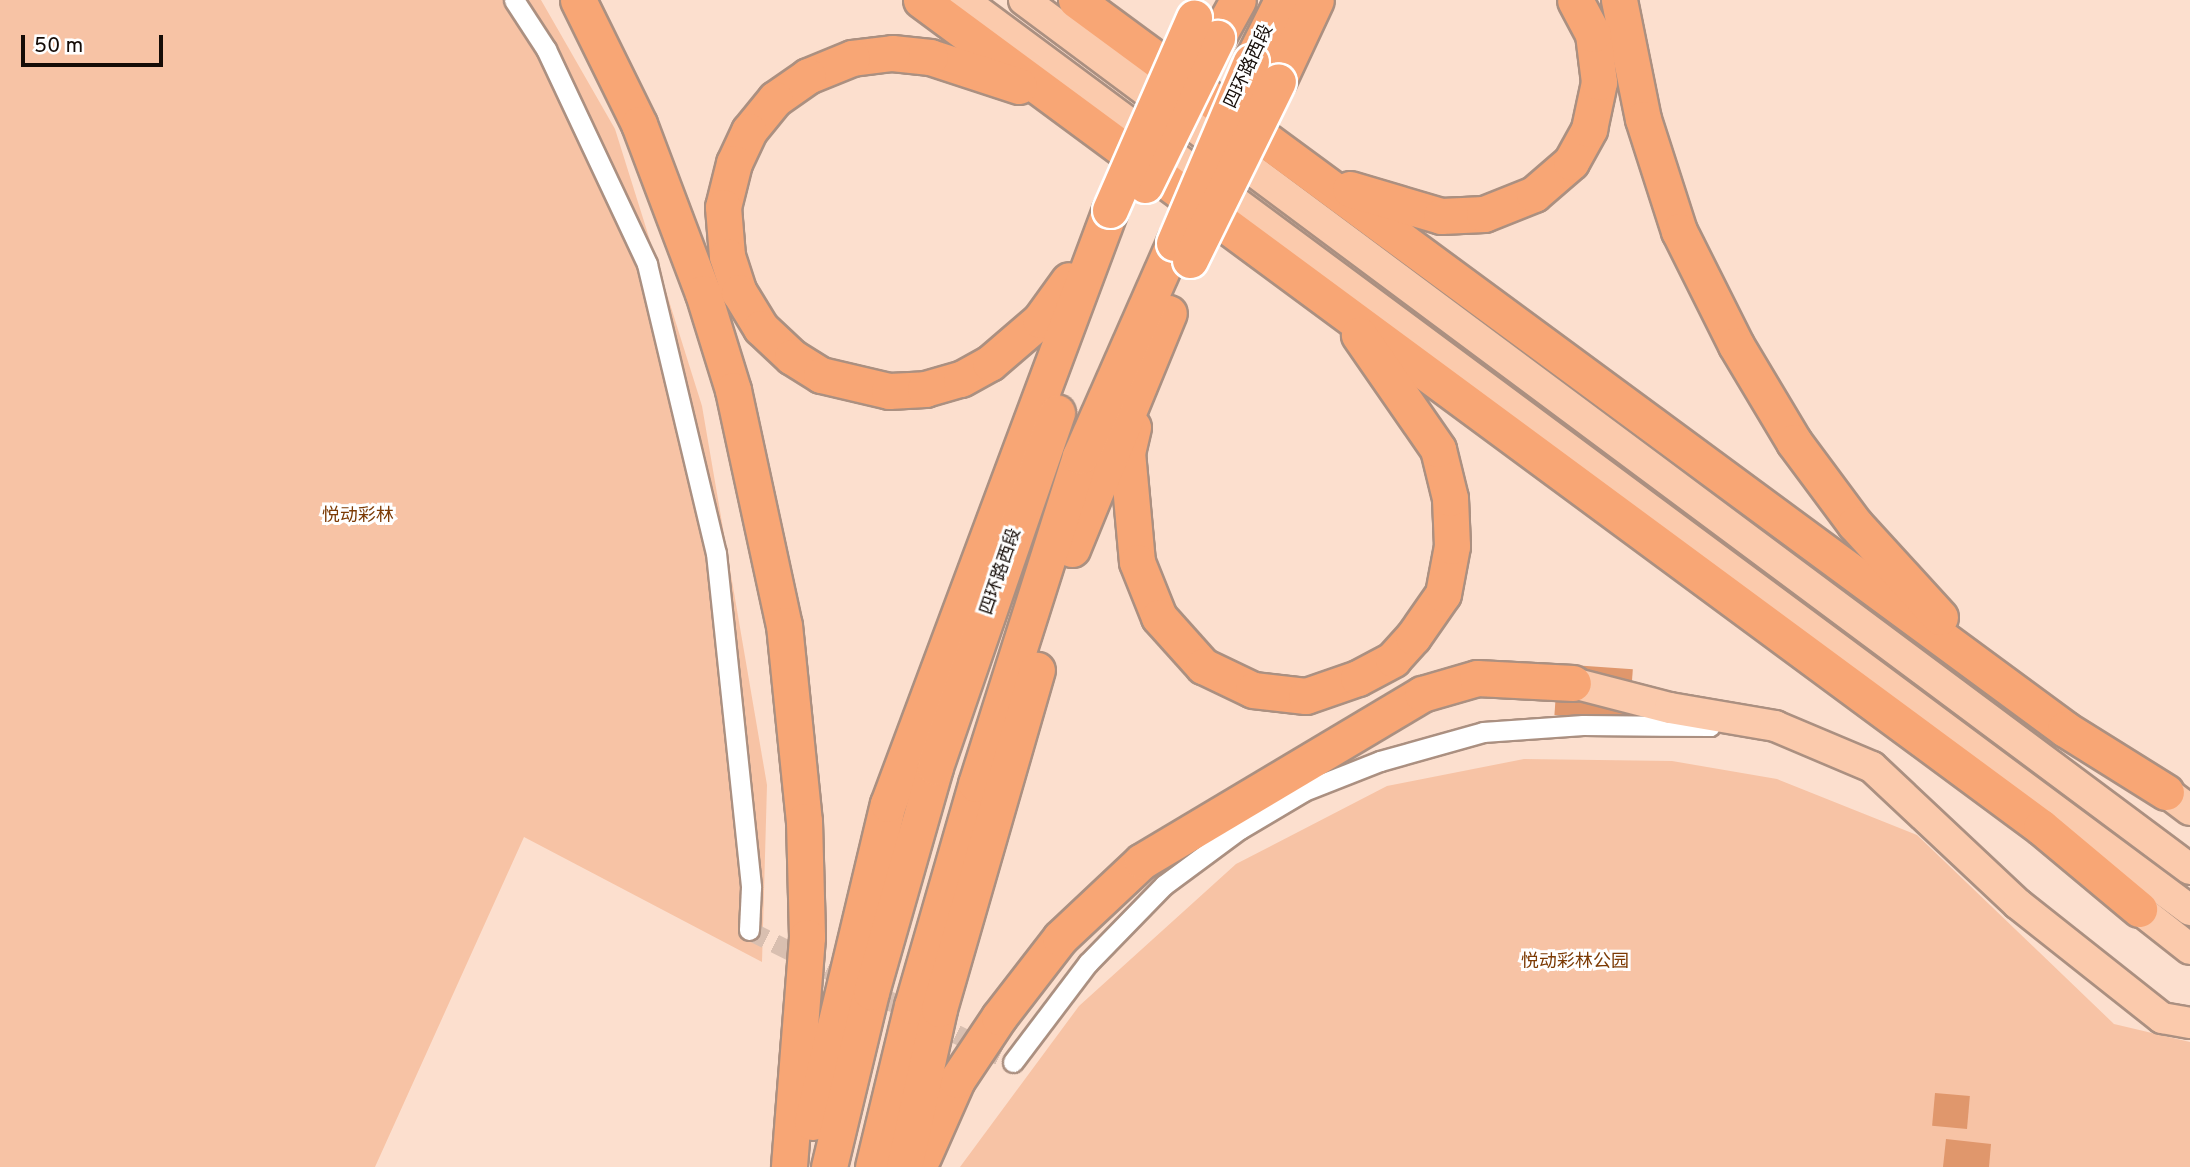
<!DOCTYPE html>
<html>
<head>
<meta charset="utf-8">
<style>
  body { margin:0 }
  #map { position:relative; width:2190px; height:1167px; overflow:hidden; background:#fcdfce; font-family:Overpass,"Noto Sans SC",sans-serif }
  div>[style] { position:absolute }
  .green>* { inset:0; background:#f7c3a5 }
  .building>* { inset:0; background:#e0976c; transform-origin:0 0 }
  .street-tunnel>* { height:19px; margin-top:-9.5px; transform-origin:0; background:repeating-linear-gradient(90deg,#d9bfb0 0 19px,transparent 0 29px) }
  .roads { filter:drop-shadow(2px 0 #ab9081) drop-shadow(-2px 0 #ab9081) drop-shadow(0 2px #ab9081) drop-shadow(0 -2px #ab9081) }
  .street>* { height:19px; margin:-9.5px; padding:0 9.5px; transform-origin:9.5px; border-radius:9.5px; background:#fff }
  .primary>* { height:30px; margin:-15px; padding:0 15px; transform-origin:15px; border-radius:15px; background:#fbcaac }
  .highway>* { height:35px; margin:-17.5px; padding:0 17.5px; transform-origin:17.5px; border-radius:17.5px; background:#f8a675 }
  .bridges { filter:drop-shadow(2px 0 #fff) drop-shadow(-2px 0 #fff) drop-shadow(0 2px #fff) drop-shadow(0 -2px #fff) }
  .highway-bridge>* { height:35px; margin:-17.5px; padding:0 17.5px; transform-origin:17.5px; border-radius:17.5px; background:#f8a675 }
  span { translate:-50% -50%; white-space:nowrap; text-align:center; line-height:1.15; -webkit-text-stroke:6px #fff; paint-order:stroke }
  .street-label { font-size:18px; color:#150c07 }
  .park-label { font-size:18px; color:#7c3a04 }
  .scale { position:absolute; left:21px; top:35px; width:142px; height:32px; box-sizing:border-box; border:4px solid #150c07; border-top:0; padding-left:9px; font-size:21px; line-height:24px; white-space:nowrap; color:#150c07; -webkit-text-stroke:5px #fff; paint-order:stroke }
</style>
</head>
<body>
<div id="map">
  <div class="green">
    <div style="clip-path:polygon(0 0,541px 0,615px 129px,702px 406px,767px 785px,762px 962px,524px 837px,375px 1167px,0 1167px)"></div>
    <div style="clip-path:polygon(1524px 759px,1672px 761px,1777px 779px,1917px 835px,2114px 1024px,2190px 1042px,2190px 1167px,960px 1167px,1079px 1006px,1236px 864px,1387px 786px)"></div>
  </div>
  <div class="building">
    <div style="left:1558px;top:664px;width:75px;height:51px;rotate:4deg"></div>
    <div style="left:1935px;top:1093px;width:35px;height:33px;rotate:5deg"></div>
    <div style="clip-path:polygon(1946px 1139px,1991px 1144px,1989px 1167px,1943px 1167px)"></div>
  </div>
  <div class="street-tunnel">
    <div style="left:749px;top:930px;width:295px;rotate:26.6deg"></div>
  </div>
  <div class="roads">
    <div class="street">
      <div style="left:514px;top:0;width:59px;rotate:56.9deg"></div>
      <div style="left:546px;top:49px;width:238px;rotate:64.8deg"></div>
      <div style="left:647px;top:264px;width:297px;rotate:76.6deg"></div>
      <div style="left:716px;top:553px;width:336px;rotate:84deg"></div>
      <div style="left:751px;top:887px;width:43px;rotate:92.7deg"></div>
      <div style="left:1013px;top:1062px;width:124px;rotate:-52.9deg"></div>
      <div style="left:1088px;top:963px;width:109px;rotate:-45.7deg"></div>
      <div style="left:1164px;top:885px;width:94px;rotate:-36.4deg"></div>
      <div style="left:1240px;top:829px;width:74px;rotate:-30.7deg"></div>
      <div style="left:1304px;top:791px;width:82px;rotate:-21.5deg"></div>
      <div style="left:1380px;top:761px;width:107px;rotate:-15.7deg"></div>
      <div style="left:1483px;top:732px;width:100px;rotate:-4deg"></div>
      <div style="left:1583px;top:725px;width:127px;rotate:0.5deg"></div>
    </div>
    <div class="primary">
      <div style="left:963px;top:0;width:1528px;rotate:36.56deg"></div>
      <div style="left:1024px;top:0;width:1454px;rotate:36.7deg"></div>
      <div style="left:1573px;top:683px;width:100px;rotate:14.5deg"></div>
      <div style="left:1670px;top:708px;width:107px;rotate:9.7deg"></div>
      <div style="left:1775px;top:726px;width:105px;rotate:22.9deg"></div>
      <div style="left:1872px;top:767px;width:200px;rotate:43.2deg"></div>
      <div style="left:2018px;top:904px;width:184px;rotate:38.4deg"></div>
      <div style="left:2162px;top:1018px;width:28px;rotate:10deg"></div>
      <div style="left:2166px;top:792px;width:30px;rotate:37deg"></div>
      <div style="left:2139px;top:909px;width:65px;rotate:38.1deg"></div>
    </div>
    <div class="highway">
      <div style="left:578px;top:0;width:138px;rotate:63.8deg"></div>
      <div style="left:639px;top:124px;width:181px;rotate:69.3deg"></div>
      <div style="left:703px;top:293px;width:102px;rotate:72.8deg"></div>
      <div style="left:733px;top:390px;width:240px;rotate:77.8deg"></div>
      <div style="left:784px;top:625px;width:197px;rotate:84.2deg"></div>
      <div style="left:804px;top:821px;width:116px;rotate:88.5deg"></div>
      <div style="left:807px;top:937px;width:231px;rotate:94.5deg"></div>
      <div style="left:921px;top:0;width:1392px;rotate:36.44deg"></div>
      <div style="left:2041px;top:827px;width:128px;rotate:39.9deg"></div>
      <div style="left:1076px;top:0;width:1229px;rotate:36.39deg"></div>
      <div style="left:2065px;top:729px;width:119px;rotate:32deg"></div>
      <div style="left:1619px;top:0;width:121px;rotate:78.6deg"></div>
      <div style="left:1643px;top:119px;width:118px;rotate:72.2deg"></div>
      <div style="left:1679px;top:231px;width:127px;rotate:63.4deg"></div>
      <div style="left:1736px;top:345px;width:113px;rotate:59.1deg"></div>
      <div style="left:1794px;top:442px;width:102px;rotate:53.4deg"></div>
      <div style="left:1855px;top:524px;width:126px;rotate:47.6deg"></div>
      <div style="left:1217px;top:38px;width:43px;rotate:-61.1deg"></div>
      <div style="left:1251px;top:62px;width:69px;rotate:-63.4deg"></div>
      <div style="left:1278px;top:81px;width:89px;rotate:-64.9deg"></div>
      <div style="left:1019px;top:86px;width:94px;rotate:-162deg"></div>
      <div style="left:930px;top:57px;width:38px;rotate:-174deg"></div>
      <div style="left:892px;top:53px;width:40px;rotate:172.9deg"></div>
      <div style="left:852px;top:58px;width:48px;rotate:157.8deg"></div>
      <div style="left:808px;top:76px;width:40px;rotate:145.1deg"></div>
      <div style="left:775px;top:99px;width:41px;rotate:129.1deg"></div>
      <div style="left:749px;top:131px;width:35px;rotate:115deg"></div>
      <div style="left:734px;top:163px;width:45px;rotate:104deg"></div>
      <div style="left:723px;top:207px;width:49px;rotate:85.3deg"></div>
      <div style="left:727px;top:256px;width:38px;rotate:72deg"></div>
      <div style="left:739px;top:292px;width:42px;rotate:58.6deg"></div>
      <div style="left:761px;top:328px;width:42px;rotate:43.1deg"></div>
      <div style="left:792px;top:357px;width:34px;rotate:32deg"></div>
      <div style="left:821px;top:375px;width:70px;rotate:13.2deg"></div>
      <div style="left:889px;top:391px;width:36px;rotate:-3deg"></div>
      <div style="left:925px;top:389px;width:37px;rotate:-16deg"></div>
      <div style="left:961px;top:379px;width:33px;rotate:-29deg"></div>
      <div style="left:990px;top:363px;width:66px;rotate:-40.7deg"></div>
      <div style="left:1040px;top:320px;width:49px;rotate:-54.1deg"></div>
      <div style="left:1350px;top:189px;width:95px;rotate:16.5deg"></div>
      <div style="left:1441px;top:216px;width:43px;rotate:-2.7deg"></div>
      <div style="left:1484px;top:214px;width:54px;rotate:-21.8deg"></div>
      <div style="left:1534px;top:194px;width:49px;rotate:-40.9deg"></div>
      <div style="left:1571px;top:162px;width:38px;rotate:-61deg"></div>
      <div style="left:1589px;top:129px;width:48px;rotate:-78deg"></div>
      <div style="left:1599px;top:82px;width:48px;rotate:-97.1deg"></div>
      <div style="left:1593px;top:34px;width:38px;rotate:-118deg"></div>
      <div style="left:1133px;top:427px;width:26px;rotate:103deg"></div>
      <div style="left:1127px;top:452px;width:110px;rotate:84.8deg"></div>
      <div style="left:1137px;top:562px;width:59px;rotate:68.2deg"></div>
      <div style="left:1159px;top:617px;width:66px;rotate:48.1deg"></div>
      <div style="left:1203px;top:666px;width:55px;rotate:25.6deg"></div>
      <div style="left:1253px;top:690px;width:53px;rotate:6.5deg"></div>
      <div style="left:1306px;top:696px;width:55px;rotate:-19.1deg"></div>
      <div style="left:1358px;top:678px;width:40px;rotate:-28deg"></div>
      <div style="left:1393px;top:659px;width:30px;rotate:-48deg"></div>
      <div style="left:1413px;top:637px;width:52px;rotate:-55.1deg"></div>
      <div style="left:1443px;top:594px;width:49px;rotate:-79.4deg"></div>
      <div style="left:1452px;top:546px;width:48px;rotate:-92.4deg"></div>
      <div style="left:1450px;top:498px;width:50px;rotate:-103.8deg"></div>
      <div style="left:1438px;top:449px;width:139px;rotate:-124.7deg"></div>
      <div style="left:1072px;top:549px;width:255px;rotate:-67.7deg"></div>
      <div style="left:812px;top:1122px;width:327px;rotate:-76.6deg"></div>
      <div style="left:888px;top:804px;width:634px;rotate:-69.51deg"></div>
      <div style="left:923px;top:1157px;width:84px;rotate:-66.2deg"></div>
      <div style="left:957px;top:1080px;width:76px;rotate:-56.3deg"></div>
      <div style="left:999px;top:1017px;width:100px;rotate:-52.3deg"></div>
      <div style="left:1060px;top:938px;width:112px;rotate:-43.2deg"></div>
      <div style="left:1142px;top:861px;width:326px;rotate:-30.8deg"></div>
      <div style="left:1422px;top:694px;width:57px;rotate:-16.2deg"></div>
      <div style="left:1477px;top:678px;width:96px;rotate:3deg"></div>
      <div style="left:829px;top:1167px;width:180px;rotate:-76.5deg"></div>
      <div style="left:871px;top:992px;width:234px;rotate:-74.1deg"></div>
      <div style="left:935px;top:767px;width:375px;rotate:-71deg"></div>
      <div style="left:873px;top:1167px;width:166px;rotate:-76.4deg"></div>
      <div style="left:912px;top:1006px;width:231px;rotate:-73.9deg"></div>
      <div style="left:976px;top:784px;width:344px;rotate:-72.4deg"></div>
      <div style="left:1080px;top:456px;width:233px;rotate:-66.2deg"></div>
      <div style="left:904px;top:1167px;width:162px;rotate:-77.5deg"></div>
      <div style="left:939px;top:1009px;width:353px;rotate:-73.9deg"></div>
    </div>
  </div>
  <div class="bridges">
    <div class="highway-bridge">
      <div style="left:1145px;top:185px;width:164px;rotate:-63.9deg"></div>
      <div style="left:1110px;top:210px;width:210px;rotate:-66.4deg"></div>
      <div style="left:1174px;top:243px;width:197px;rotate:-67deg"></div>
      <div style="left:1190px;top:260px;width:199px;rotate:-63.8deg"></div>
    </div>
  </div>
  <div class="street-label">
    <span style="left:1250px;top:67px;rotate:-65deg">四环路西段</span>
    <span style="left:1002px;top:572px;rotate:-71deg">四环路西段</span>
  </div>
  <div class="park-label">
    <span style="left:358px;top:517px">悦动彩林</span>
    <span style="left:1575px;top:963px">悦动彩林公园</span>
  </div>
  <div class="scale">50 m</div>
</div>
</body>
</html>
